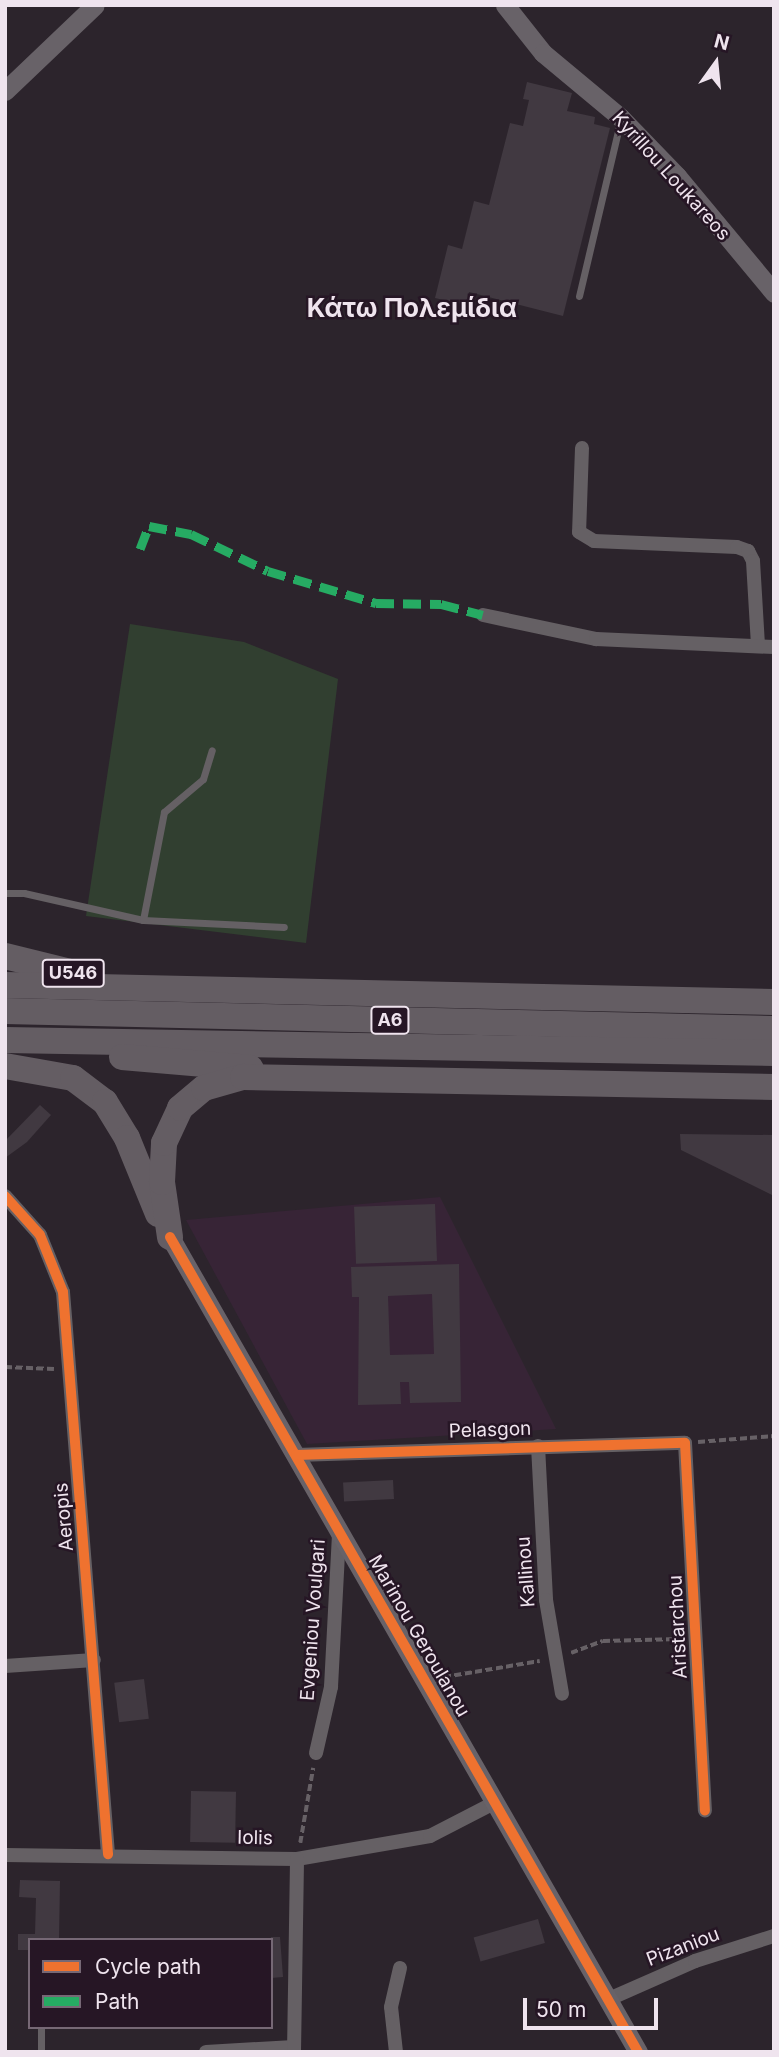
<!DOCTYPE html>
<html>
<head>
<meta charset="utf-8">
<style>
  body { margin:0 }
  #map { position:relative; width:779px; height:2057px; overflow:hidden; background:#2c242c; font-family:Inter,sans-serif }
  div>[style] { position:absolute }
  .built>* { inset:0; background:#372436 }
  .green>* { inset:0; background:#313f30 }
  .building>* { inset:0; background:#413941; transform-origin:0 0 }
  .path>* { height:3.5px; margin-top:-1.75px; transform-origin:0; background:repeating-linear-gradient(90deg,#676166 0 7px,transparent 0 10.5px) }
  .lane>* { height:7px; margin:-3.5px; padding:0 3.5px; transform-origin:3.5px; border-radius:3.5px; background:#656064 }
  .street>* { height:14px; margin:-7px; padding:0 7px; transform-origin:7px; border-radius:7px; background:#656064 }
  .secondary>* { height:19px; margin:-9.5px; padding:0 9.5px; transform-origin:9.5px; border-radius:9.5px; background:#686268 }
  .highway>* { height:26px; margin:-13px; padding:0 13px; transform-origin:13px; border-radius:13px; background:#645d63 }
  .quiet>* { height:9px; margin-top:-4.5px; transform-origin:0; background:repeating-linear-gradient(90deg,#26ab63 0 18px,transparent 0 27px) }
  .cycleway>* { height:10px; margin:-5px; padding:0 5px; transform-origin:5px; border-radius:5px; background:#ef722f }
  span { translate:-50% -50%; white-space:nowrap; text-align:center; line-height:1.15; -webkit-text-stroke:5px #261625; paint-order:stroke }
  .shield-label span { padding:2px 5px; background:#261625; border:2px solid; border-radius:5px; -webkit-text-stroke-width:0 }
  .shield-label { font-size:18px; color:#efe4ee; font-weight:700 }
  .street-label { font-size:19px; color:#efe4ee }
  .district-label { font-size:26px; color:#efe4ee; font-weight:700 }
  .frame { position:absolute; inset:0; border:7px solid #efe4ee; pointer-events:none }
  .legend { position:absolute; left:28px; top:1938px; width:245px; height:91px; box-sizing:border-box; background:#261625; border:2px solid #766875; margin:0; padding:9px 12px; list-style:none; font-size:21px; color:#efe4ee }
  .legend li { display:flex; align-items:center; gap:14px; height:35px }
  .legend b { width:35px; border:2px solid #766875 }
  .north { position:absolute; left:681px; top:28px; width:70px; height:70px; -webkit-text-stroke:5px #261625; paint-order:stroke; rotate:15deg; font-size:19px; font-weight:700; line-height:28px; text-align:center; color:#efe4ee }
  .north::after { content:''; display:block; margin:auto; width:24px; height:32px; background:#efe4ee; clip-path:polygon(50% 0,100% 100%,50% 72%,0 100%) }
  .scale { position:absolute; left:523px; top:1998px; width:135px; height:32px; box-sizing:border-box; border:4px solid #efe4ee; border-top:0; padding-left:9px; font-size:21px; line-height:24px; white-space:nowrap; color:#efe4ee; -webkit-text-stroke:5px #261625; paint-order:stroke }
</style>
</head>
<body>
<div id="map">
  <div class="built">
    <div style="clip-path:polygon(440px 1197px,556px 1429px,307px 1444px,186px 1220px)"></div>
  </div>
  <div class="green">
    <div style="clip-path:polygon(130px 624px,244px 642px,338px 679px,306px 943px,86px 916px)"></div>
  </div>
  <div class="building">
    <div style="clip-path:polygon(527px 82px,572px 93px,567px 111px,595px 117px,594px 124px,610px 128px,563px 316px,469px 292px,466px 305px,435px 298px,448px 245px,462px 249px,474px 201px,489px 205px,510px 123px,523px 126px,529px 100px,523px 99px)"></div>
    <div style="clip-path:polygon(40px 1105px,51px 1115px,27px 1142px,5px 1158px,5px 1141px)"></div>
    <div style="clip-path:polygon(680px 1134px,774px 1135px,774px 1196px,681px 1150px)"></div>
    <div style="left:435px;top:1204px;width:57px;height:81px;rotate:88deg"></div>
    <div style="clip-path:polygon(evenodd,459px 1264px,461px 1402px,410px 1403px,409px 1382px,400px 1382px,401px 1404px,358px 1405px,359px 1297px,352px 1297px,351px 1267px,459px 1264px,432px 1294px,434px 1354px,390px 1355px,388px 1296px,432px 1294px)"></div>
    <div style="left:393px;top:1480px;width:19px;height:50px;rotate:87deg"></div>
    <div style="left:144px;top:1679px;width:40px;height:30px;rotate:83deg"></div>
    <div style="left:191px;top:1791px;width:45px;height:51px;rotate:1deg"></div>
    <div style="clip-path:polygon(20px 1880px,60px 1881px,59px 1940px,30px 1940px,30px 1950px,18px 1950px,18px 1934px,35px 1934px,36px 1898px,19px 1897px)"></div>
    <div style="left:538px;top:1919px;width:25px;height:67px;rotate:74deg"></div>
    <div style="clip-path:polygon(271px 1937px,280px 1937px,283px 1977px,271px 1978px)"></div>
  </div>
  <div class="path">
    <div style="left:5px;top:1367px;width:49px;rotate:2.3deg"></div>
    <div style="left:698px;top:1442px;width:76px;rotate:-4.5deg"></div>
    <div style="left:571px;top:1653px;width:34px;rotate:-21deg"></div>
    <div style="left:603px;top:1641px;width:77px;rotate:-1.5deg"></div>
    <div style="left:444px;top:1677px;width:97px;rotate:-9.5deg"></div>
    <div style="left:300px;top:1843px;width:76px;rotate:-80.2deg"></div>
  </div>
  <div class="lane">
    <div style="left:579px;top:296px;width:179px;rotate:-76.7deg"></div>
    <div style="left:5px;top:893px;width:19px"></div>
    <div style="left:24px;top:893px;width:122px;rotate:12.8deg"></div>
    <div style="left:143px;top:920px;width:141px;rotate:2.8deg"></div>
    <div style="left:143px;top:920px;width:110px;rotate:-79deg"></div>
    <div style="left:164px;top:812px;width:51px;rotate:-40.2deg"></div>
    <div style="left:203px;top:779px;width:30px;rotate:-73deg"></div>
    <div style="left:41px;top:2027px;width:25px;rotate:90deg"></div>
  </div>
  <div class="street">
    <div style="left:582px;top:448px;width:84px;rotate:92deg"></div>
    <div style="left:579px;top:532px;width:17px;rotate:31deg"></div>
    <div style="left:594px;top:541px;width:143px;rotate:2.4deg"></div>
    <div style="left:737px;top:547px;width:12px;rotate:20deg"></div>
    <div style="left:748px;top:551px;width:11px;rotate:63deg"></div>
    <div style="left:753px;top:561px;width:85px;rotate:86.6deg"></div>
    <div style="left:483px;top:615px;width:116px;rotate:12deg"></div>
    <div style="left:596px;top:639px;width:178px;rotate:2.6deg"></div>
    <div style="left:5px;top:1196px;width:52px;rotate:48.1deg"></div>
    <div style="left:40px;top:1235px;width:61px;rotate:68deg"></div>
    <div style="left:63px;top:1292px;width:564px;rotate:85.42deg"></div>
    <div style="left:538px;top:1446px;width:154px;rotate:87deg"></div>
    <div style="left:546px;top:1600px;width:95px;rotate:80.3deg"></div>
    <div style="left:296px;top:1455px;width:389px;rotate:-1.8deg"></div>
    <div style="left:685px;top:1443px;width:368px;rotate:86.9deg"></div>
    <div style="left:5px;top:1666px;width:89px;rotate:-3.9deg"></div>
    <div style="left:316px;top:1753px;width:68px;rotate:-77.2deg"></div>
    <div style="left:331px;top:1687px;width:155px;rotate:-87deg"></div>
    <div style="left:5px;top:1855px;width:292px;rotate:0.8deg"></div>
    <div style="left:297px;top:1859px;width:135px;rotate:-9.8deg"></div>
    <div style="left:430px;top:1836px;width:72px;rotate:-27.3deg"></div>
    <div style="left:609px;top:1999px;width:94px;rotate:-23.8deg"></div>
    <div style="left:695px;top:1961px;width:83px;rotate:-17.6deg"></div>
    <div style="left:206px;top:2052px;width:88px;rotate:-3.3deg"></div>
    <div style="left:294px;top:2052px;width:193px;rotate:-89.1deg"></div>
    <div style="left:396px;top:2052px;width:45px;rotate:-96.3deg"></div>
    <div style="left:391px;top:2007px;width:40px;rotate:-77deg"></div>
  </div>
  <div class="secondary">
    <div style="left:505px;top:5px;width:61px;rotate:51.6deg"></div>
    <div style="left:543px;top:53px;width:102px;rotate:39.8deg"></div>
    <div style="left:621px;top:118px;width:81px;rotate:46deg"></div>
    <div style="left:677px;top:176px;width:152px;rotate:50.3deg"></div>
    <div style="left:5px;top:91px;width:124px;rotate:-43.7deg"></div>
    <div style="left:170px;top:1237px;width:940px;rotate:60.13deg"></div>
  </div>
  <div class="highway">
    <div style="left:5px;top:956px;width:72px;rotate:13.7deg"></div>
    <div style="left:5px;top:985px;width:769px;rotate:1.27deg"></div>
    <div style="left:5px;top:1011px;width:769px;rotate:1.34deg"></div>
    <div style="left:5px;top:1040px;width:769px;rotate:0.97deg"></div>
    <div style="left:122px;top:1057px;width:129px;rotate:4.9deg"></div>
    <div style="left:5px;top:1066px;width:69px;rotate:10deg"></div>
    <div style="left:73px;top:1078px;width:40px;rotate:37deg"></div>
    <div style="left:105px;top:1102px;width:42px;rotate:58.6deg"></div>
    <div style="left:127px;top:1138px;width:82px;rotate:67.8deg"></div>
    <div style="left:170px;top:1237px;width:56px;rotate:-98.3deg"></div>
    <div style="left:162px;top:1182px;width:39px;rotate:-87deg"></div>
    <div style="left:164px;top:1143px;width:38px;rotate:-65deg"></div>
    <div style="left:180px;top:1108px;width:31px;rotate:-40deg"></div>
    <div style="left:204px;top:1088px;width:41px;rotate:-15.8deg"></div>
    <div style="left:243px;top:1077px;width:531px;rotate:1.08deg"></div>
  </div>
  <div class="quiet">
    <div style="left:140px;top:549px;width:25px;rotate:-69deg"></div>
    <div style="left:149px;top:526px;width:43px;rotate:10.8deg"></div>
    <div style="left:191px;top:534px;width:85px;rotate:25.7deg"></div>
    <div style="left:268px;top:571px;width:113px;rotate:16.5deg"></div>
    <div style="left:376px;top:603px;width:65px;rotate:0.9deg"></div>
    <div style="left:441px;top:604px;width:43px;rotate:14.7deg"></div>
  </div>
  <div class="cycleway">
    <div style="left:5px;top:1196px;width:52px;rotate:48.1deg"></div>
    <div style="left:40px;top:1235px;width:61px;rotate:68deg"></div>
    <div style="left:63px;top:1292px;width:564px;rotate:85.42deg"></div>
    <div style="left:170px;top:1237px;width:940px;rotate:60.13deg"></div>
    <div style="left:296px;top:1455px;width:389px;rotate:-1.8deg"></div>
    <div style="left:685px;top:1443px;width:368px;rotate:86.9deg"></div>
  </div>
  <div class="shield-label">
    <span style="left:73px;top:973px">U546</span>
    <span style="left:390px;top:1020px">A6</span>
  </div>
  <div class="street-label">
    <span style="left:671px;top:176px;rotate:48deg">Kyrillou Loukareos</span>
    <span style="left:490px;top:1430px;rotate:-2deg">Pelasgon</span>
    <span style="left:64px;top:1517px;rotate:-95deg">Aeropis</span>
    <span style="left:526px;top:1572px;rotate:-94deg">Kallinou</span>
    <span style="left:313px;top:1620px;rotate:-86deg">Evgeniou Voulgari</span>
    <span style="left:678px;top:1627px;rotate:-93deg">Aristarchou</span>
    <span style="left:419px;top:1636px;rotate:60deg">Marinou Geroulanou</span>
    <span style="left:255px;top:1838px;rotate:1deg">Iolis</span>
    <span style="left:683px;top:1947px;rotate:-21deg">Pizaniou</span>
  </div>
  <div class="district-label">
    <span style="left:412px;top:308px">Κάτω Πολεμίδια</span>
  </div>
  <div class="frame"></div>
  <ul class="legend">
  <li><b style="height:9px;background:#ef722f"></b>Cycle path</li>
  <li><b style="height:9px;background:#26ab63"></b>Path</li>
  </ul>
  <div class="north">N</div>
  <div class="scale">50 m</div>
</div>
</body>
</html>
